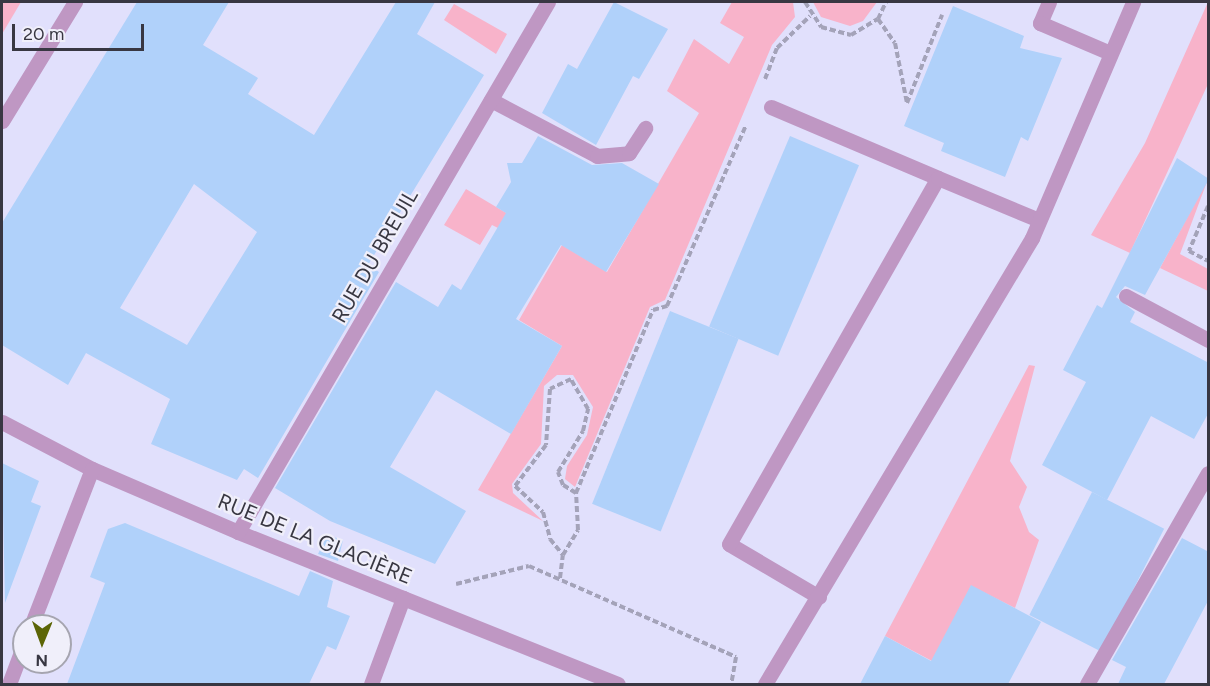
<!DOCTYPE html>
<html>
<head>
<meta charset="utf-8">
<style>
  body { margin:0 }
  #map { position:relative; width:1210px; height:686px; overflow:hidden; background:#e1e0fc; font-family:Figtree,sans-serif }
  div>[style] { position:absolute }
  .green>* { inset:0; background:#f8b3ca }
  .building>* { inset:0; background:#b0d1fa; transform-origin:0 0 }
  .path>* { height:4px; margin-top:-2px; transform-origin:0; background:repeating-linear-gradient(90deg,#a4a3b9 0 6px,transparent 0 9px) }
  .minor>* { height:15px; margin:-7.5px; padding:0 7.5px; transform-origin:7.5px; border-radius:7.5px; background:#bf97c3 }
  span { translate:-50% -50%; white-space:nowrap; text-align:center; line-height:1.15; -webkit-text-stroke:4.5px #f0effa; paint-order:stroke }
  .street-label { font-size:21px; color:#383742 }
  .frame { position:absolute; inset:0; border:3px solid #383742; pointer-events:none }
  .north { position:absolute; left:12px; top:614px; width:60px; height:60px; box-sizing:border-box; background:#f0effa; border:2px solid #a6a5b0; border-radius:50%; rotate:181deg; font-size:16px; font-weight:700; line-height:24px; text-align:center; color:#383742 }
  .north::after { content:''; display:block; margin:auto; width:21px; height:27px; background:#5c6506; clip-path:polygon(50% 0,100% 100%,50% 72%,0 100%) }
  .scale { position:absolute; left:12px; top:24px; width:132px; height:27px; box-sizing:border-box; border:3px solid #383742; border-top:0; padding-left:8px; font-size:18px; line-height:21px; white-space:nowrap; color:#383742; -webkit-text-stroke:4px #f0effa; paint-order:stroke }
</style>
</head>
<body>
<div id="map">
  <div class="green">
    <div style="clip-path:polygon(2px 2px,21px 2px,2px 34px)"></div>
    <div style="clip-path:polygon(732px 2px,793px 2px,795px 17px,772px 45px,665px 300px,650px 307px,575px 487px,565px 479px,567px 466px,587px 435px,593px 407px,573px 375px,557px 375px,544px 386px,541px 444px,512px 484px,513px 493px,543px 521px,478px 490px,562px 346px,519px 320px,562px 245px,607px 272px,699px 113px,667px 91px,694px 39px,729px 64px,744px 37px,720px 23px)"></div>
    <div style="clip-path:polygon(813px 2px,877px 2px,863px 21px,850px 26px,821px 17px)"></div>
    <div style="clip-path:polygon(1208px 2px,1208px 84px,1130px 253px,1091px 235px,1145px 143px)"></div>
    <div style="clip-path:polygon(454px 4px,507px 34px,496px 54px,444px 20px)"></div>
    <div style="clip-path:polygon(1208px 179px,1180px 254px,1208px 269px,1208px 291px,1160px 268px)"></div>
    <div style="clip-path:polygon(466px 189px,508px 214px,500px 229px,492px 225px,480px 245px,444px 225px)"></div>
    <div style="clip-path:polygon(1029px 365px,1035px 366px,1010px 461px,1027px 487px,1019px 507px,1029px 532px,1039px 540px,1015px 608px,971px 586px,932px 661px,885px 636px)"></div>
  </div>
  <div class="building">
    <div style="clip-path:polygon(evenodd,137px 2px,229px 2px,203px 45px,258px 78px,248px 94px,314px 135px,396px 2px,435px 2px,417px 34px,484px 75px,368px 265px,379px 272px,258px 478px,244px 469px,237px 480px,151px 444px,170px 399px,86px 353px,68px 385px,2px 345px,2px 223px,137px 2px,194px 184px,257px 232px,187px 345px,120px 308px,194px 184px)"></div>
    <div style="clip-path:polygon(614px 2px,668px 29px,639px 79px,633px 76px,596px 145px,542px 113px,568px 64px,577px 69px)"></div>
    <div style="clip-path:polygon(953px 6px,1024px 36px,1020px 48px,1062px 58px,1028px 141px,1021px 137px,1005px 177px,941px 151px,944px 143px,904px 126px)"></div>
    <div style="clip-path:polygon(538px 136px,592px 165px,622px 163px,659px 184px,606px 272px,561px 245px,516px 319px,562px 346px,511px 434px,436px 390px,390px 467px,466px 511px,435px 564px,330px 521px,275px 488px,396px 282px,438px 307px,452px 284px,461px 290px,506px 213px,496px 207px,511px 182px,507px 163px,522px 163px)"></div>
    <div style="left:790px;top:136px;width:75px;height:207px;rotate:23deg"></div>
    <div style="clip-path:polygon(1177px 158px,1209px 179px,1145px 295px,1125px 286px,1116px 297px,1135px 312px,1130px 322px,1209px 363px,1209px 412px,1194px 439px,1151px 416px,1107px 500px,1042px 465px,1086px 382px,1063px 370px,1097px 305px,1102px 308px)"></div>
    <div style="left:670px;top:311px;width:74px;height:208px;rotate:22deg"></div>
    <div style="clip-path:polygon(2px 463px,39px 481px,31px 502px,41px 506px,5px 603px)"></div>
    <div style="left:1092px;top:492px;width:81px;height:138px;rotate:27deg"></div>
    <div style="clip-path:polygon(125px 523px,299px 596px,310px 571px,333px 581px,327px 607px,350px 616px,336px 650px,327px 646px,309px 684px,67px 684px,105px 583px,90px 577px,108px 529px)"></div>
    <div style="clip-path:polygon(327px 535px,343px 540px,338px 561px,318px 554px)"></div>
    <div style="clip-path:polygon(1182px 538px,1209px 552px,1209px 599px,1164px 684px,1118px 684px,1126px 667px,1112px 660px)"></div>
    <div style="clip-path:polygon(971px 585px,1041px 622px,1008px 684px,860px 684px,885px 636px,931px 661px)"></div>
  </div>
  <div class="path">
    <div style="left:805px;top:2px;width:30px;rotate:57deg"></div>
    <div style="left:821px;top:27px;width:31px;rotate:15deg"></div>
    <div style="left:851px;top:35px;width:31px;rotate:-31deg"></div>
    <div style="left:878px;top:19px;width:19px;rotate:-65deg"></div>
    <div style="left:878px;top:19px;width:29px;rotate:55deg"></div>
    <div style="left:895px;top:43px;width:61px;rotate:78.7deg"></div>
    <div style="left:907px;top:103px;width:95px;rotate:-68.3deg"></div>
    <div style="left:765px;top:79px;width:33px;rotate:-69deg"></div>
    <div style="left:777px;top:48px;width:46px;rotate:-44.1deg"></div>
    <div style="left:1208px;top:206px;width:49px;rotate:112.9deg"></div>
    <div style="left:1189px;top:251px;width:21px;rotate:28deg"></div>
    <div style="left:576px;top:493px;width:15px;rotate:-148deg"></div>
    <div style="left:563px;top:485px;width:14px;rotate:-111deg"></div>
    <div style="left:558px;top:472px;width:48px;rotate:-58.6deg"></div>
    <div style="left:583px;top:431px;width:23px;rotate:-77deg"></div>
    <div style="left:588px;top:409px;width:34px;rotate:-120deg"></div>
    <div style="left:571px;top:379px;width:23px;rotate:155deg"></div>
    <div style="left:550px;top:389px;width:56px;rotate:94.1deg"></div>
    <div style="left:546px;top:445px;width:51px;rotate:127.1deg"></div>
    <div style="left:515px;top:486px;width:38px;rotate:43deg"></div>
    <div style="left:543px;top:512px;width:28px;rotate:75deg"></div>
    <div style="left:550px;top:539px;width:21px;rotate:51deg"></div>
    <div style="left:563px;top:555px;width:29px;rotate:-59deg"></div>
    <div style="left:578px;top:530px;width:37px;rotate:-93deg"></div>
    <div style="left:576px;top:493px;width:199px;rotate:-67.2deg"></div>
    <div style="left:653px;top:310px;width:15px;rotate:-16deg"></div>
    <div style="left:667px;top:306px;width:197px;rotate:-66.4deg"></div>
    <div style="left:560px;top:578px;width:23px;rotate:-83deg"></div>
    <div style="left:456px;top:584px;width:75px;rotate:-13.9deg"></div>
    <div style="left:529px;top:566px;width:226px;rotate:23.7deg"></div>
    <div style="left:736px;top:657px;width:27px;rotate:100deg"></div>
  </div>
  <div class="minor">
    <div style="left:1049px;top:2px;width:23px;rotate:113deg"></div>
    <div style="left:1040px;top:23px;width:76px;rotate:23.2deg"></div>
    <div style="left:491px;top:100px;width:120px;rotate:27.8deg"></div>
    <div style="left:597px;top:156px;width:32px;rotate:-5deg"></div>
    <div style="left:629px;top:153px;width:30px;rotate:-57deg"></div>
    <div style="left:771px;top:107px;width:181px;rotate:23deg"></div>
    <div style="left:2px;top:121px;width:140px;rotate:-58.5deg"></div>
    <div style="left:1126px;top:296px;width:93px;rotate:28.2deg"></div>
    <div style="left:2px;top:422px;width:102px;rotate:27.6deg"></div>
    <div style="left:92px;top:469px;width:159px;rotate:23.3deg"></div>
    <div style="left:238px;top:532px;width:409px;rotate:21.8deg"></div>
    <div style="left:238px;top:532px;width:614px;rotate:-59.68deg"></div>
    <div style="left:819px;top:597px;width:104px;rotate:-149.5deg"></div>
    <div style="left:729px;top:544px;width:421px;rotate:-60.3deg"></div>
    <div style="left:938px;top:178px;width:109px;rotate:22.6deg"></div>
    <div style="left:31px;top:626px;width:168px;rotate:-68.8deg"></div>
    <div style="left:9px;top:684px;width:43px;rotate:-69.4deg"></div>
    <div style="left:371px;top:684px;width:92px;rotate:-69.6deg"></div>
    <div style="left:765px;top:684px;width:520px;rotate:-59.09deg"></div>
    <div style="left:1032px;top:238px;width:257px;rotate:-66.8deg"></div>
    <div style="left:1087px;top:684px;width:243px;rotate:-60.2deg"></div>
  </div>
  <div class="street-label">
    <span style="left:375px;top:256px;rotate:-60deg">RUE DU BREUIL</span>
    <span style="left:315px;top:539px;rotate:22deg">RUE DE LA GLACIÈRE</span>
  </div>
  <div class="frame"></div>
  <div class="north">N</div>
  <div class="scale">20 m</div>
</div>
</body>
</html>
